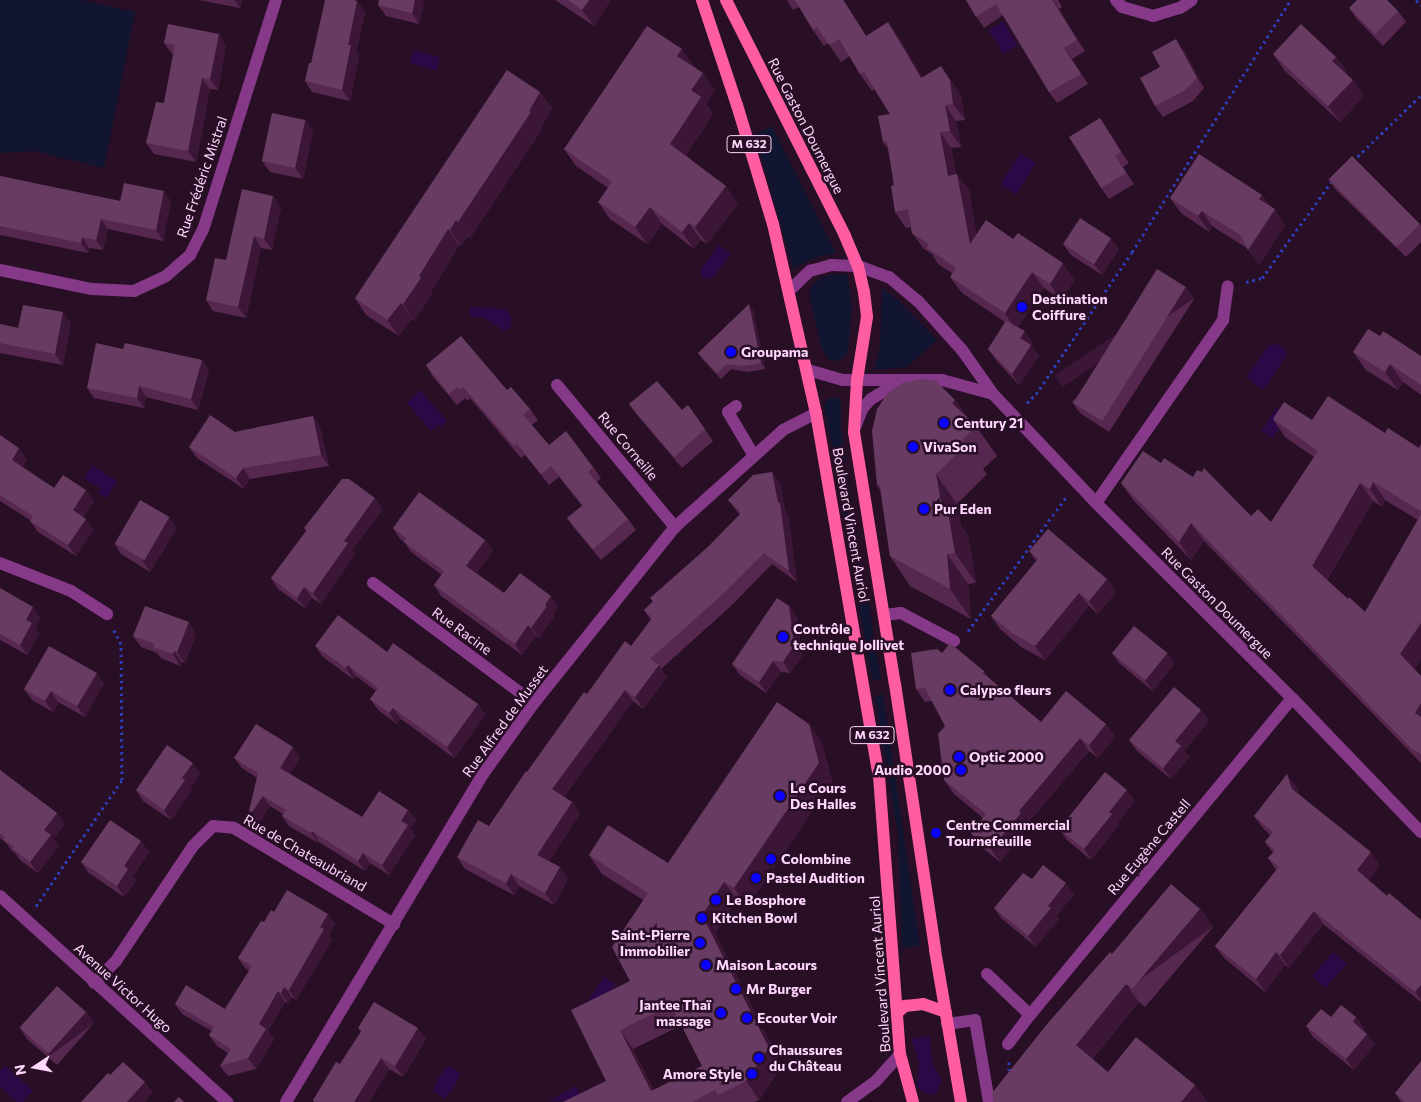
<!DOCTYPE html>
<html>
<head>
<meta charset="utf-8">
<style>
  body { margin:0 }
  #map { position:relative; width:1421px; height:1102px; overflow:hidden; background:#280f25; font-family:Commissioner,sans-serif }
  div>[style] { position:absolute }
  .green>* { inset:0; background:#121532 }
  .water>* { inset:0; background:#2c0946; transform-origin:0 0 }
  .path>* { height:3px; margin-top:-1.5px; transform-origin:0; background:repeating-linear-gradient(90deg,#2d3ebc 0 2.5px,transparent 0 6.5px) }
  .minor>* { height:12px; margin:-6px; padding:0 6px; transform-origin:6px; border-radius:6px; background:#863988 }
  .major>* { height:12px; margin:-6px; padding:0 6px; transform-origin:6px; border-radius:6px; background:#ff5da3 }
  .wall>* { inset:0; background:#56284f }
  .shaded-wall>* { inset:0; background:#3c1636; transform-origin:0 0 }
  .building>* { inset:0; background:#683b62; transform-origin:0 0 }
  .dots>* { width:14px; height:14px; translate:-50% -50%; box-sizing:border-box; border:2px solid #280f25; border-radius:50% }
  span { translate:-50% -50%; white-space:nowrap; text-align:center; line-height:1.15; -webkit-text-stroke:5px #280f25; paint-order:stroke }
  .shield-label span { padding:1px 4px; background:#280f25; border:1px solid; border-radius:4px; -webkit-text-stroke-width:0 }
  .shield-label { font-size:12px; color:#ffd6fd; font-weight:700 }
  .street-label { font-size:14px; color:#ffd6fd }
  .poi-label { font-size:14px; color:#ffd6fd; font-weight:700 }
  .left { translate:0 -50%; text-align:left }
  .right { translate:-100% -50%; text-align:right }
  .north { position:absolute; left:10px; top:1042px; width:50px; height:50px; -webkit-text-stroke:4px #280f25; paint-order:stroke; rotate:259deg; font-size:14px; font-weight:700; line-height:20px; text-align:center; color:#ffd6fd }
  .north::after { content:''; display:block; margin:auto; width:18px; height:22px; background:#ffd6fd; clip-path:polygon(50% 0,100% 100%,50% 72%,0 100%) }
</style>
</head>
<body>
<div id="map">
  <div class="green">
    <div style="clip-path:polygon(0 0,81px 0,135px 12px,104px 168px,34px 151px,0 153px)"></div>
    <div style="clip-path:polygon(772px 126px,836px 253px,814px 258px,793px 269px,755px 134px)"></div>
    <div style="clip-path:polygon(847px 274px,852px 307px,848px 352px,844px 358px,836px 361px,829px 360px,822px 349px,809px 295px,812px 285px,820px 279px,829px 275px)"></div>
    <div style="clip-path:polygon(882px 288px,899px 301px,937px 340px,907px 367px,874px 370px,880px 345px)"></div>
    <div style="clip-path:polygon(834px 397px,839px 398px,841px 404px,841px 429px,846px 461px,835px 463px,824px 405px,828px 398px)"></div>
    <div style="clip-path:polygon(848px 476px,881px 679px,872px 680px,837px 479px)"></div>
    <div style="clip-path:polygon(883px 694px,920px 945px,902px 949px,898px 835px,875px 696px)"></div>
  </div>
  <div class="water">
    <div style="left:1003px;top:21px;width:28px;height:17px;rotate:58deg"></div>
    <div style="left:413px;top:50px;width:28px;height:14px;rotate:15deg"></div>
    <div style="left:1020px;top:153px;width:19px;height:37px;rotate:32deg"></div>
    <div style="clip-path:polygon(719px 245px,731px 254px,713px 278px,705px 279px,701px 275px,701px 269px)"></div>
    <div style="clip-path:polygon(471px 307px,506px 309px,512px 319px,510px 328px,504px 331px,486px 319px,471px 316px,469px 308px)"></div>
    <div style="clip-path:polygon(1278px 344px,1283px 347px,1287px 355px,1263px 390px,1246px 377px,1269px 345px)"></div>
    <div style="clip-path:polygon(420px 390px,447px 421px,442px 426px,437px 425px,431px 431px,407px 403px)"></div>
    <div style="left:1276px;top:408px;width:13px;height:27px;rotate:32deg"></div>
    <div style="clip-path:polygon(92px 465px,117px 481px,106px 498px,98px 493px,101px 489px,84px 478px)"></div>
    <div style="left:1333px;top:952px;width:18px;height:32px;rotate:41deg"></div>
    <div style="left:604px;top:977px;width:14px;height:29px;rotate:34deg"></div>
    <div style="clip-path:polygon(930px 1035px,932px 1063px,942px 1081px,937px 1093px,932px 1095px,920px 1091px,917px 1086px,919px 1063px,911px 1039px)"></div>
    <div style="clip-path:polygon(5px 1065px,33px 1091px,23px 1102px,17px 1102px,0 1086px,0 1071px)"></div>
    <div style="clip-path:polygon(449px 1065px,460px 1073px,455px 1086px,444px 1099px,433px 1091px,440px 1075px)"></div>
    <div style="clip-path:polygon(576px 1086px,585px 1102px,548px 1101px)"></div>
  </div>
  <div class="path">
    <div style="left:1416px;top:0;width:7px;rotate:45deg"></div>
    <div style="left:1353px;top:161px;width:95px;rotate:-44.1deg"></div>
    <div style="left:1246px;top:282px;width:16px;rotate:-14deg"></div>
    <div style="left:1262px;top:278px;width:120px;rotate:-54.2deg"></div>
    <div style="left:1027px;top:403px;width:13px;rotate:-45deg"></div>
    <div style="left:1036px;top:394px;width:171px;rotate:-55.9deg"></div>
    <div style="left:1132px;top:252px;width:298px;rotate:-57.8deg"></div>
    <div style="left:968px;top:631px;width:166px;rotate:-53.8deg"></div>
    <div style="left:36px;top:906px;width:153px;rotate:-55.7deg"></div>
    <div style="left:122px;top:780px;width:136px;rotate:-90.4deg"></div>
    <div style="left:121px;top:644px;width:16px;rotate:-117deg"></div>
    <div style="left:1009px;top:1062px;width:14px;rotate:90deg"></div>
  </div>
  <div class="minor">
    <div style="left:1116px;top:0;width:9px;rotate:49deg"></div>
    <div style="left:1122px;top:7px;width:32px;rotate:16deg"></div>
    <div style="left:1153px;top:16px;width:28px;rotate:-17deg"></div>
    <div style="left:1180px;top:8px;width:14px;rotate:-34deg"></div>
    <div style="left:0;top:270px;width:94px;rotate:11.7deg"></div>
    <div style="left:92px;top:289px;width:42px;rotate:2.7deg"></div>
    <div style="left:134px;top:291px;width:35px;rotate:-25deg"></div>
    <div style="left:166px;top:276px;width:32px;rotate:-41deg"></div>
    <div style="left:190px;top:255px;width:28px;rotate:-63deg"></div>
    <div style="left:203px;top:230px;width:241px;rotate:-72.4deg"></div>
    <div style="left:790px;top:290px;width:28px;rotate:-44deg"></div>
    <div style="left:810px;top:271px;width:22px;rotate:-16deg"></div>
    <div style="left:831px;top:265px;width:27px;rotate:2deg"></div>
    <div style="left:858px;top:266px;width:33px;rotate:20deg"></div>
    <div style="left:889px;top:277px;width:38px;rotate:40deg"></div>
    <div style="left:918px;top:301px;width:66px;rotate:48.1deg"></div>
    <div style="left:962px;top:350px;width:54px;rotate:54.8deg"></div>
    <div style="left:993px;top:394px;width:150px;rotate:46.6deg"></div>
    <div style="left:1096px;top:503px;width:276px;rotate:44.9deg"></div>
    <div style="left:1292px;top:698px;width:186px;rotate:46.1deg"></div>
    <div style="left:808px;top:370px;width:36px;rotate:16deg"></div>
    <div style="left:843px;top:380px;width:99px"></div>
    <div style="left:942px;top:380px;width:53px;rotate:15.4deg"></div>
    <div style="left:557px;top:385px;width:185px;rotate:50.3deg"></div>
    <div style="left:736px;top:406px;width:10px;rotate:143deg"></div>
    <div style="left:728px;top:412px;width:51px;rotate:59.4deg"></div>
    <div style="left:856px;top:425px;width:17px;rotate:-69deg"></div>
    <div style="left:862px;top:409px;width:13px;rotate:-48deg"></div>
    <div style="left:871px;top:399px;width:23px;rotate:-31deg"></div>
    <div style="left:891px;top:387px;width:14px;rotate:-17deg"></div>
    <div style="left:1096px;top:503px;width:223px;rotate:-55.2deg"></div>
    <div style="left:1223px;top:320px;width:34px;rotate:-82deg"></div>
    <div style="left:0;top:563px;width:76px;rotate:21.5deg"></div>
    <div style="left:71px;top:591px;width:43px;rotate:32.6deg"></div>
    <div style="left:373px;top:583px;width:201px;rotate:36.7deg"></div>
    <div style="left:884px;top:615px;width:17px;rotate:-7deg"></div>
    <div style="left:901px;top:613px;width:60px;rotate:27.8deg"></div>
    <div style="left:0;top:896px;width:307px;rotate:42.2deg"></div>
    <div style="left:987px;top:974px;width:59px;rotate:43.6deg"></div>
    <div style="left:94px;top:983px;width:31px;rotate:-45deg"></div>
    <div style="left:116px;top:961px;width:138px;rotate:-56.2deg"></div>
    <div style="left:193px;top:846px;width:28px;rotate:-45deg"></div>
    <div style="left:213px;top:826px;width:21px;rotate:5deg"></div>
    <div style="left:234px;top:828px;width:187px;rotate:31deg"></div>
    <div style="left:947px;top:1024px;width:28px;rotate:-8deg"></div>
    <div style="left:975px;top:1020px;width:83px;rotate:80.3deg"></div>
    <div style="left:1008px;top:1044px;width:36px;rotate:-53deg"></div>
    <div style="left:1030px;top:1015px;width:411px;rotate:-50.4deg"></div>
    <div style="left:286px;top:1102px;width:383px;rotate:-59deg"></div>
    <div style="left:483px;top:774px;width:87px;rotate:-54.3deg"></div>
    <div style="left:534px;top:703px;width:226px;rotate:-51.3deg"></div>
    <div style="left:675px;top:527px;width:145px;rotate:-41.9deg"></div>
    <div style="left:783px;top:430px;width:37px;rotate:-27deg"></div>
    <div style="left:847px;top:1102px;width:36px;rotate:-36deg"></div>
    <div style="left:876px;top:1081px;width:36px;rotate:-48deg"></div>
  </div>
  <div class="major">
    <div style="left:702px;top:0;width:111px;rotate:71.6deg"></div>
    <div style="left:737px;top:105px;width:124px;rotate:73.2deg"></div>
    <div style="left:773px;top:224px;width:194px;rotate:77.2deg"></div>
    <div style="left:816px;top:413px;width:368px;rotate:80.2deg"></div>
    <div style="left:879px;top:776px;width:279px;rotate:85.7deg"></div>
    <div style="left:900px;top:1054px;width:50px;rotate:74.8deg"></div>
    <div style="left:726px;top:0;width:264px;rotate:63.2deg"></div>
    <div style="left:845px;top:236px;width:33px;rotate:67deg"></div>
    <div style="left:858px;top:266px;width:27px;rotate:77deg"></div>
    <div style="left:864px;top:292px;width:25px;rotate:83deg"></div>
    <div style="left:867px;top:317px;width:64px;rotate:99deg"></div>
    <div style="left:857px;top:380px;width:52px;rotate:93.3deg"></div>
    <div style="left:854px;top:432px;width:255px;rotate:80.8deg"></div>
    <div style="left:895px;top:684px;width:269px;rotate:81.4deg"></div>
    <div style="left:935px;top:950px;width:154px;rotate:80.3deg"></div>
    <div style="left:897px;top:1013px;width:11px;rotate:-41deg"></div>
    <div style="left:905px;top:1006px;width:18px;rotate:-6deg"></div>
    <div style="left:923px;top:1004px;width:24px;rotate:19deg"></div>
  </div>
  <div class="wall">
    <div style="clip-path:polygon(199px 0,242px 0,240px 8px)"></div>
    <div style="clip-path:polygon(555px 0,611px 0,594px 26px)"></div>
    <div style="clip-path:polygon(787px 0,844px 0,866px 36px,899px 38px,922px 77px,952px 82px,961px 96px,965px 120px,956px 121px,961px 147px,951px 148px,956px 174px,969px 190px,976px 234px,1013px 239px,1075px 280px,1061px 300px,1044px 288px,1018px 327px,1032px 342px,1031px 345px,1039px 356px,1019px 385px,996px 360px,988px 349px,1005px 322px,962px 293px,950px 277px,953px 274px,938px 264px,932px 254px,924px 249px,912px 233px,911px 227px,906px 228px,895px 212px,894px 185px,888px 149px,883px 142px,890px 114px,874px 89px,872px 91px,860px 74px,850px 56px,841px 62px,828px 43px,824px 46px,813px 30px,799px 7px,793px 10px)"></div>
    <div style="clip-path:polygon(966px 0,1058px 0,1062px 7px,1059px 9px,1085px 51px,1072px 59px,1088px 84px,1057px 103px,1049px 92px,1003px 15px,984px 28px)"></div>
    <div style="clip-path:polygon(357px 1px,365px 12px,356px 52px,359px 56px,350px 101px,312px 92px,305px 81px,311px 63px)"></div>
    <div style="clip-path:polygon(424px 2px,419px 24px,386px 16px,378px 5px)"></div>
    <div style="clip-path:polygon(1349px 8px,1398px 11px,1406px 22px,1383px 46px,1357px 19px)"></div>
    <div style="clip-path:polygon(164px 43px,226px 45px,218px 90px,210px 89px,196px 162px,154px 154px,146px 143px,164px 103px,173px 54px,172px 54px)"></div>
    <div style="clip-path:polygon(1184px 50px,1204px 88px,1193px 101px,1163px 117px,1155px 106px,1160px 67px)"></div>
    <div style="clip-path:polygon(1273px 54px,1336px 57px,1348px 73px,1346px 74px,1364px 96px,1340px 122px,1285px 71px)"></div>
    <div style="clip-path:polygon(694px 66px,715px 90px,706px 104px,713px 114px,686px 155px,738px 203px,707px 244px,701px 240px,694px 249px,662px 224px,647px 244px,610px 219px,598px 202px,608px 188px,576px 166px,564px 149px)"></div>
    <div style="clip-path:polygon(540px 92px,552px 108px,541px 127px,542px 129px,470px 238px,468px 236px,461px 246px,459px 245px,431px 292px,432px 294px,414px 321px,412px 319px,399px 336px,366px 315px,355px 298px)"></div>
    <div style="clip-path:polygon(1100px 118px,1129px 163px,1123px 167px,1134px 184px,1109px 199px,1101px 188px)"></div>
    <div style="clip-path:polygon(313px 131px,303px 179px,270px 172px,262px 161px)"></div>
    <div style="clip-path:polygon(0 176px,120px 201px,171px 201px,163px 241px,108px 229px,103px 250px,89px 248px,88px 253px,0 235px)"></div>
    <div style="clip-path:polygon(1328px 179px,1420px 224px,1421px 226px,1421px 242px,1406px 257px,1336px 190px)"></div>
    <div style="clip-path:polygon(1262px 195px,1271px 207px,1285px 225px,1259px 265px,1248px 249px,1212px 226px,1209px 232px,1181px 213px,1170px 198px)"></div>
    <div style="clip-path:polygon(281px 207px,272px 250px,261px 248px,246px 318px,213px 311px,206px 300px,226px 260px)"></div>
    <div style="clip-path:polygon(1063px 244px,1119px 249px,1102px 275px,1071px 255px)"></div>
    <div style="clip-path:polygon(1186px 287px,1194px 299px,1109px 432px,1080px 413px,1072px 402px)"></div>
    <div style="clip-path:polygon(753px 310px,765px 369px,747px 372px,731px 369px,721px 379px,702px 359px,698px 353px)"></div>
    <div style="clip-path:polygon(71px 323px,63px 365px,0 353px,0 324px,18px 328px)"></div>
    <div style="clip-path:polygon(1380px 336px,1421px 356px,1421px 395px,1403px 382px,1398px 390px,1366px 370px,1353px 352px)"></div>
    <div style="clip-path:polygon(123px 349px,202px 360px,209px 370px,198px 410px,146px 397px,144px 408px,94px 398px,87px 388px)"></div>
    <div style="clip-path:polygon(426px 365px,507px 390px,530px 409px,538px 420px,532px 425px,549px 445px,593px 467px,601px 478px,597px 482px,628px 519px,636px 530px,601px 560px,575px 529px,567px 518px,582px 506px,559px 477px,549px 485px,525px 455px,521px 458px,470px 398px,468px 401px,465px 398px,457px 405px,433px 377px)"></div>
    <div style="clip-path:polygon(955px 400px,967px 417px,976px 426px,997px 456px,983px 469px,987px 474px,957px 504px,961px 526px,968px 536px,976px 583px,968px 584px,971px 619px,910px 586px,890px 556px,880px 490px,877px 485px)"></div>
    <div style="clip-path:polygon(629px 404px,682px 410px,688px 405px,713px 441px,682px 468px,637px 415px)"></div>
    <div style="clip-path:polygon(313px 416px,320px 427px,329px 466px,250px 479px,244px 489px,197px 458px,189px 447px,235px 432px)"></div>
    <div style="clip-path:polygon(evenodd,1273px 419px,1312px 420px,1385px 433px,1419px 448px,1421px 444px,1421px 659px,1414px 669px,1421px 676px,1421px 763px,1204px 541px,1191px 560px,1134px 501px,1121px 483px,1161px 463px,1251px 516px,1271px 522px,1314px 457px,1285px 437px,1273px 419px,1385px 500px,1418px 520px,1365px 612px,1348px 599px,1327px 580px,1373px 501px,1382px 507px,1385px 500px)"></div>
    <div style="clip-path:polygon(0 435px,27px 459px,22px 467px,54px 488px,94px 501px,83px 517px,93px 530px,76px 556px,38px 532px,30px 521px,30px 520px,0 501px)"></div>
    <div style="clip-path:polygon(772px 472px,780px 484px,785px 511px,788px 515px,797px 582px,772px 564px,731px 606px,661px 669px,667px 677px,643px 709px,633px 701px,564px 797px,572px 802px,580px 814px,549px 861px,560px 867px,568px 879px,554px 905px,519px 886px,514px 895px,465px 869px,457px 857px,489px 826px,527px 772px,587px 694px,631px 646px,651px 620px,644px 610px,740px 515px,728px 500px)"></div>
    <div style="clip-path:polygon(383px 509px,352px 550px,355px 554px,321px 604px,312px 598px,305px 608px,278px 589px,271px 578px,306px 531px,304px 528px)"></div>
    <div style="clip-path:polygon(177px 528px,150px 572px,121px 554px,114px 543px)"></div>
    <div style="clip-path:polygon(393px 528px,485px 540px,493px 551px,476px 573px,504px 593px,558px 607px,553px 615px,554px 617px,539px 638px,536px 636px,522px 655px,441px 596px,434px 585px,442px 575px,411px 552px,404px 542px,400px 539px)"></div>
    <div style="clip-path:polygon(1029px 551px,1107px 579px,1116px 592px,1098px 614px,1089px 606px,1045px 660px,1021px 647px,1000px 629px,991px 616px,1036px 561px)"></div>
    <div style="clip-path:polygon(0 588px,40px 618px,35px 627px,39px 634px,27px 655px,0 640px)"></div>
    <div style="clip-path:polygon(789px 606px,797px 617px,802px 656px,790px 673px,781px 672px,766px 693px,740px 675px,732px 664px)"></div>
    <div style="clip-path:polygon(196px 634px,185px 663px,182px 662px,180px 666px,161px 658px,157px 653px,141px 647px,133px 636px)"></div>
    <div style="clip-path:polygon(315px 646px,387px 652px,478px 704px,485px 715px,454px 758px,401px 719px,397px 724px,378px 710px,370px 699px,376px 691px,356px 676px,353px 679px,323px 657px)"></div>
    <div style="clip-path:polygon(942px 653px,984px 671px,991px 681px,1041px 722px,1106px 724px,1115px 737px,1098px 758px,1089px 751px,1028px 823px,1030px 826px,1000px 862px,980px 846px,971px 833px,983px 818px,953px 793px,944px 780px,945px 726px,932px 701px,925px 702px,916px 689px)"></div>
    <div style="clip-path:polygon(1112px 653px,1167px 653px,1174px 664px,1153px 691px,1120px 664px)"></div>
    <div style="clip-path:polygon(104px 683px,85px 717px,58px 702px,53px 712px,32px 700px,24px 689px)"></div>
    <div style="clip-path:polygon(1201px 710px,1209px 721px,1184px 751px,1189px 757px,1171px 779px,1137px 751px,1129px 740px)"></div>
    <div style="clip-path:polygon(evenodd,809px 724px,822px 743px,832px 782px,747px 907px,737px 900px,715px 933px,782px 1066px,759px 1100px,754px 1102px,563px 1102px,606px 1081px,630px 981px,643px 900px,602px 874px,589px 855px,668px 863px,809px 724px,682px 1025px,702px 1066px,654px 1090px,633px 1049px,682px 1025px)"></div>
    <div style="clip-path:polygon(234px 758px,300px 758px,290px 774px,362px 817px,408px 810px,416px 820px,410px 829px,415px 835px,389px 875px,370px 863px,365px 871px,319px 842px,318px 843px,289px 826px,282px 816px,283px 814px,270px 806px,259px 823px,256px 821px,249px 811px,257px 778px,242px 768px)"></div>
    <div style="clip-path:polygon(0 769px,1px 771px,57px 813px,65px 824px,53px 839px,59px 846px,38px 873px,20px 860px,15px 853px,11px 850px,7px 844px,0 838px)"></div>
    <div style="clip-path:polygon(200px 773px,190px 788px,192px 790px,171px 820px,143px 801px,136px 790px)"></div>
    <div style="clip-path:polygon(1296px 786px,1299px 794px,1380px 865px,1368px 880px,1387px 896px,1421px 920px,1421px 1002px,1323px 924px,1289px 968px,1285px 965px,1265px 992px,1224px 958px,1215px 946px,1276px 870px,1268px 858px,1273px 853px,1265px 842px,1270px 835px,1263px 828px,1254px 816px)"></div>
    <div style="clip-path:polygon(1135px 801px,1118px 822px,1119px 825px,1091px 860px,1067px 840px,1059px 829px)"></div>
    <div style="clip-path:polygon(149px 852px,133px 876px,136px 880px,124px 897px,89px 873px,81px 862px)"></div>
    <div style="clip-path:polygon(1032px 879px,1074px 894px,1056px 916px,1059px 919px,1036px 947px,1002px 919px,994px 908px)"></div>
    <div style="clip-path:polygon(1200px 909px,1213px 927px,1145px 1007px,1139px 1002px,1092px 1059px,1108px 1072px,1195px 1085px,1207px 1102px,993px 1102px,1112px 954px)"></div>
    <div style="clip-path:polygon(274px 912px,328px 914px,335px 924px,329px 935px,332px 940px,296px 1000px,292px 997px,288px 1003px,285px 1002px,268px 1031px,274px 1039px,256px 1069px,228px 1076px,220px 1066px,228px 1053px,217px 1046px,209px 1035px,212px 1031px,182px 1014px,175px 1004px,225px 1009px,249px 971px,245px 968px,238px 958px,264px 922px)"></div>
    <div style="clip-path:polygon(86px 1012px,94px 1023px,57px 1065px,27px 1039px,20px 1028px)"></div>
    <div style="clip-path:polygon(1331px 1017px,1356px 1017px,1364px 1028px,1363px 1030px,1375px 1044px,1354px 1070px,1313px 1037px,1306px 1026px)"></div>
    <div style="clip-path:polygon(358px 1028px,426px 1039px,403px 1077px,389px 1069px,369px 1102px,314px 1102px,313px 1100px,340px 1064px,361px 1032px)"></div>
    <div style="clip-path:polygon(1395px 1093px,1421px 1102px,1401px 1102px)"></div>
  </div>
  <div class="shaded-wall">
    <div style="clip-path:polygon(234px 0,242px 0,240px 8px)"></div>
    <div style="clip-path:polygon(415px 0,423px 0,424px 2px,419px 24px,412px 13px)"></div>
    <div style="clip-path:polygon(589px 0,611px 0,594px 26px,582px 10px)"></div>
    <div style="clip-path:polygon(843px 0,844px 0,877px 52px,866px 36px)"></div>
    <div style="clip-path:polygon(1053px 0,1059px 9px,1085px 51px,1077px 40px)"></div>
    <div style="clip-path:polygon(357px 1px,365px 12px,356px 52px,359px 56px,350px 101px,342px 90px,348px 45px)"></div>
    <div style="clip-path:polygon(888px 22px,899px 38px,932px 94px,921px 78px)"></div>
    <div style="clip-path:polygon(219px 34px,226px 45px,218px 90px,210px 79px)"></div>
    <div style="clip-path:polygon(1176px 39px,1184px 50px,1204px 88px,1197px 78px)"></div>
    <div style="clip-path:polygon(1064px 48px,1072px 59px,1088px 84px,1081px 74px)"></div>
    <div style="clip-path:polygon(682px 49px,694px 66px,689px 73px,677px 56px)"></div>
    <div style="left:1336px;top:57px;width:20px;height:6px;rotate:53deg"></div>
    <div style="clip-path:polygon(941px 66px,961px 96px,965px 120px,953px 104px)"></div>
    <div style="clip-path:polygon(703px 73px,715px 90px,706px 104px,713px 114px,682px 161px,670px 144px,691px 90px)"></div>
    <div style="clip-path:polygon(202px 78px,210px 89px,196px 162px,188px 151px)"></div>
    <div style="clip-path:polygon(1353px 80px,1364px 96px,1340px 122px,1328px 106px)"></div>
    <div style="clip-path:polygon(540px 92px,552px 108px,541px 127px,542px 129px,470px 238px,458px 222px,529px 111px)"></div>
    <div style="clip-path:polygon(945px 105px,956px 121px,961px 147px,950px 131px)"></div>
    <div style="clip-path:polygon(1100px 118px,1108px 129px,1129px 163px,1121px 152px)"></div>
    <div style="clip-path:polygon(305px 120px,313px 131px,303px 179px,295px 168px)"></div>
    <div style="clip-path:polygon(940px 132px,951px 148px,959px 192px,948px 176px)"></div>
    <div style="clip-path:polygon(957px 174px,969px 190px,981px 260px,970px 244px)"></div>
    <div style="clip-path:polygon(726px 186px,738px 203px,707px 244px,695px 227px)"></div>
    <div style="clip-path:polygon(164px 191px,171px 201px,163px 241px,156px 230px)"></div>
    <div style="clip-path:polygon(1262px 195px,1273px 210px,1259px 199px)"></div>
    <div style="clip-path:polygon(273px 196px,281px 207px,272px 250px,264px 239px)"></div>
    <div style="clip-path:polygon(650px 207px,662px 224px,647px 244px,635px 227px)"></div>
    <div style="clip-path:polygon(1275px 209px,1285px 225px,1259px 265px,1248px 250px)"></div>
    <div style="clip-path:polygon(1202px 211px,1212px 226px,1209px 232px,1198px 216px)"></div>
    <div style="clip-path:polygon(101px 219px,108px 229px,103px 250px,96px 240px)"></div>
    <div style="clip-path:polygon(456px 220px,468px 236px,461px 246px,450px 230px)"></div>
    <div style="clip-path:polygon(689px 223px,701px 240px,694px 249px,682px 232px)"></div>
    <div style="clip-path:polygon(448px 229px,459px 245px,431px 292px,432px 294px,414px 321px,403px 304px,419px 276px)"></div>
    <div style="clip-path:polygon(254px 236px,261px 248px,246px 318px,238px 307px)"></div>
    <div style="clip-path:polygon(82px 237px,89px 248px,88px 253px,81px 243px)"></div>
    <div style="clip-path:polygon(1111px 238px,1119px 249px,1102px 275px,1094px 264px)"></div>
    <div style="clip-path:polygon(1063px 263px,1075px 280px,1061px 300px,1050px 284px)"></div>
    <div style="clip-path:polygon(1032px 272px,1044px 288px,1016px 330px,1005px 313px)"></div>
    <div style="left:1186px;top:287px;width:14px;height:158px;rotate:56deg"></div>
    <div style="clip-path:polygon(401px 303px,412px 319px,399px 336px,387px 320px)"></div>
    <div style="clip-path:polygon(749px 304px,753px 310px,765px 369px,761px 363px)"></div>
    <div style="clip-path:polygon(63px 312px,71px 323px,63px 365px,55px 354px)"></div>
    <div style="clip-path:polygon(1025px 331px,1032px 342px,1028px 349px,1020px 338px)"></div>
    <div style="clip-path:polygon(1031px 345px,1039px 356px,1019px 385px,1012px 374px)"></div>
    <div style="clip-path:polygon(202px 360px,209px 370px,198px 410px,191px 399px)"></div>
    <div style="clip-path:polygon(1390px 364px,1403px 382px,1398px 390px,1385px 372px)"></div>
    <div style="clip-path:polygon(139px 386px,146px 397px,144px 408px,137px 398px)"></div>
    <div style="clip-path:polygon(955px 400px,974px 428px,952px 403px)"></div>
    <div style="clip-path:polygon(313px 416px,320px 427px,329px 466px,321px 455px)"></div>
    <div style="clip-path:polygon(19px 448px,27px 459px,19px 471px,12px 460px)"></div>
    <div style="clip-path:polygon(243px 468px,250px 479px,244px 489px,236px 478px)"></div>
    <div style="clip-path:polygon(772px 472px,780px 484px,785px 511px,788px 515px,797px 582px,789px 571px,778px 503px)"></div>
    <div style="clip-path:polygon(936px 474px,957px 504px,961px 526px,968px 536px,976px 583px,955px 553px,942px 508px)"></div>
    <div style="clip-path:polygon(1373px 482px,1385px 500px,1382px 507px,1370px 489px)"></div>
    <div style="clip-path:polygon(1360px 483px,1373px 501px,1324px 584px,1312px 566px)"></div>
    <div style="clip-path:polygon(86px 490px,94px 501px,80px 521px,73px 510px)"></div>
    <div style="clip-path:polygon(375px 498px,383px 509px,352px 550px,355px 554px,321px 604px,313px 593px,344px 541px)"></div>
    <div style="clip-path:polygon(169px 517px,177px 528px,150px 572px,142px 560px)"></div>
    <div style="clip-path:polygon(86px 519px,93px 530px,76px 556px,68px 545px)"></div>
    <div style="clip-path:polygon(1191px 523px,1204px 541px,1191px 560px,1179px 542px)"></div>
    <div style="clip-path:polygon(485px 540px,493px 551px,474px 577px,466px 566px)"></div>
    <div style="clip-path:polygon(947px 554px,968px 584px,971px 619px,950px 589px)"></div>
    <div style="clip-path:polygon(1107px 579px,1116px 592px,1098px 614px,1089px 601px)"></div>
    <div style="clip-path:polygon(304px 587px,312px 598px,305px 608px,297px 598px)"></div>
    <div style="clip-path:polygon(1079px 593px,1089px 606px,1045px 660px,1035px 646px)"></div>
    <div style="clip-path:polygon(551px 596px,558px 607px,553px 615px,554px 617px,539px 638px,531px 628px,545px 605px)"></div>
    <div style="clip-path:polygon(789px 606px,797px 617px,802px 656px,790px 673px,783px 662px)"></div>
    <div style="clip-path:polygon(33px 607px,40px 618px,35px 627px,39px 634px,27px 655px,20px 645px,26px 620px)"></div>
    <div style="clip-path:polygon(189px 622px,196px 634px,185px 663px,177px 652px)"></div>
    <div style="clip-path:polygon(1421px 623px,1421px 659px,1412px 672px,1400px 654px)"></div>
    <div style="clip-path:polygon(528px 625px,536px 636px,522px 655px,515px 644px)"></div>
    <div style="clip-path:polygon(174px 651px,182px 662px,180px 666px,173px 654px)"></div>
    <div style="clip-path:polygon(1167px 653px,1174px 664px,1153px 691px,1145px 680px)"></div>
    <div style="clip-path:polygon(773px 661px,781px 672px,766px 693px,759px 682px)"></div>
    <div style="clip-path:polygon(348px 665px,356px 676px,353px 679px,346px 668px)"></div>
    <div style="clip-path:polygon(659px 665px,667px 677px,643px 709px,635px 697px)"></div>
    <div style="clip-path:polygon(984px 671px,993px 684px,983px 673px)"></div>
    <div style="clip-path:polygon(97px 673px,104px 683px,85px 717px,77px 706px)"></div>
    <div style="clip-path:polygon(625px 690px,633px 701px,561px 801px,552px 789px)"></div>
    <div style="clip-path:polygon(51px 691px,58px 702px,53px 712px,45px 701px)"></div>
    <div style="clip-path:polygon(1421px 703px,1421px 722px,1415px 713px)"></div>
    <div style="clip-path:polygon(478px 704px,485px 715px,454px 758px,447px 747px)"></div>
    <div style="clip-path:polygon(393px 708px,401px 719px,397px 724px,389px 713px)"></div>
    <div style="clip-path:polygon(1201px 710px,1209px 721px,1184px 751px,1189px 757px,1171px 779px,1163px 768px,1175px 741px)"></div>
    <div style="clip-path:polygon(809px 724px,822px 743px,832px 782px,747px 907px,734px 888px)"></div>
    <div style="clip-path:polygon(1106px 724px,1115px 737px,1098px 758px,1089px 745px)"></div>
    <div style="clip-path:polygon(1080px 738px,1089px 751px,1028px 823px,1030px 826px,1000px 862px,991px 849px,1019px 811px)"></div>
    <div style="clip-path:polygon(293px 747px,300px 758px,287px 779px,280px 768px)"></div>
    <div style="clip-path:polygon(193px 763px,200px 773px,190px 788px,192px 790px,171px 820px,164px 810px,182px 778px)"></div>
    <div style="clip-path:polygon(1287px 774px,1296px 786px,1301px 802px,1292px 789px)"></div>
    <div style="clip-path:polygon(1127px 790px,1135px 801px,1118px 822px,1119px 825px,1091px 860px,1084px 849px,1109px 812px)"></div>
    <div style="clip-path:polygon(263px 796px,270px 806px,259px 823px,252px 812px)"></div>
    <div style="clip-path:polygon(572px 802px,580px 814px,545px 867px,537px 855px)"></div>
    <div style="clip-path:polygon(408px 810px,416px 820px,410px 829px,415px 835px,389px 875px,382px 865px,401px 821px)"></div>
    <div style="clip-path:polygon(57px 813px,65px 824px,53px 839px,59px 846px,38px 873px,30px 862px,44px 830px)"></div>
    <div style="clip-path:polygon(312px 831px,319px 842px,318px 843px,311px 833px)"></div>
    <div style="clip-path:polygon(141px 841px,149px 852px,133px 876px,136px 880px,124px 897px,117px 886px,124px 866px)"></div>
    <div style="clip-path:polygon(1371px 852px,1380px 865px,1366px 883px,1357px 870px)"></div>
    <div style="clip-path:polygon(363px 853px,370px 863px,365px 871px,358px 861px)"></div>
    <div style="clip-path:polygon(560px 867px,568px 879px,554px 905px,545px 893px)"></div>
    <div style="clip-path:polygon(511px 874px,519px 886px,514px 895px,506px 883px)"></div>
    <div style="clip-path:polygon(724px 882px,737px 900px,715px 933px,782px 1066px,759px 1100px,746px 1081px,702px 915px)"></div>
    <div style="clip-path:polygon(1066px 883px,1074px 894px,1056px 916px,1059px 919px,1036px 947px,1028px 936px,1048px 906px)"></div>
    <div style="left:1200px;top:909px;width:22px;height:105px;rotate:54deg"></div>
    <div style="clip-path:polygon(1314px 911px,1323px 924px,1289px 968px,1280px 955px)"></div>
    <div style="clip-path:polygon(328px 914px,335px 924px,329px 935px,332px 940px,296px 1000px,289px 990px,320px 927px)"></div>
    <div style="clip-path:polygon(1276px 952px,1285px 965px,1265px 992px,1256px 979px)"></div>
    <div style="clip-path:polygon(1126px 984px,1139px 1002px,1088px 1063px,1076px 1045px)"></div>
    <div style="clip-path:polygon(1421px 985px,1421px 1000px,1415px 992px)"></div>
    <div style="clip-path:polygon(284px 987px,292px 997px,288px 1003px,281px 993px)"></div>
    <div style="clip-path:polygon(278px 991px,285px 1002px,268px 1031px,274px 1039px,256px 1069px,248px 1058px,259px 1024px)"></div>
    <div style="left:86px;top:1012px;width:14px;height:56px;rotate:54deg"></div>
    <div style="clip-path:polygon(1356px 1017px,1364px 1028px,1361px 1032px,1353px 1022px)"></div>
    <div style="clip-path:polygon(418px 1028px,426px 1039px,403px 1077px,395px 1066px)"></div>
    <div style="clip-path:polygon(620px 1030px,633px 1049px,660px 1102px,651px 1091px)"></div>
    <div style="clip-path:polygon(1367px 1034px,1375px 1044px,1354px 1070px,1346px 1059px)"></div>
    <div style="clip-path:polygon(381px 1058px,389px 1069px,369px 1102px,354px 1102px)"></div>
    <div style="clip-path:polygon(145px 1082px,153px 1093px,145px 1102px,127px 1102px)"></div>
    <div style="clip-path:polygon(1195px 1085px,1207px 1102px,1181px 1102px)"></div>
  </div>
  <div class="building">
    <div style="clip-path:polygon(325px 0,354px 0,357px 1px,348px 45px,351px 45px,342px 90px,305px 81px,309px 63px,311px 63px)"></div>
    <div style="clip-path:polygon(379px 0,415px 0,412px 13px,378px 5px)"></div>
    <div style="clip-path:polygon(568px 0,589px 0,582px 10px)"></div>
    <div style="clip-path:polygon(795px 0,843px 0,866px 36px,888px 22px,921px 78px,941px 66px,950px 80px,953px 104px,945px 105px,950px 131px,940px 132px,948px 176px,957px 174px,970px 244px,986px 220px,1013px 239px,1018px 233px,1063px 263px,1050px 284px,1032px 272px,1005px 313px,950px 277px,956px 268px,927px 248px,929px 244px,912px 233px,908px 209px,895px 212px,891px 186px,894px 185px,887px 141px,883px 142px,878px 116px,890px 114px,864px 72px,860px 74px,839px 39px,829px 45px,817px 27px,813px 30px)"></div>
    <div style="clip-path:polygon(966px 0,1052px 0,1077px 40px,1064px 48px,1081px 74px,1049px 92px,996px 4px,976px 17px)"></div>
    <div style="clip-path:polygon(1357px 0,1387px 0,1398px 11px,1375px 34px,1349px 8px)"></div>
    <div style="clip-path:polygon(168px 24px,219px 34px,210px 79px,202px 78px,188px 151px,146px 143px,156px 102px,164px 103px,175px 45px,164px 43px)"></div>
    <div style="clip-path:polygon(1301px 24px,1336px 57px,1332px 61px,1353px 80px,1328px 106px,1273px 54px)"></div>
    <div style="clip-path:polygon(647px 26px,682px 49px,677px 56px,703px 73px,691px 90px,701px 97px,670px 144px,726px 186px,695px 227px,689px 223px,682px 232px,650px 207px,635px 227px,598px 202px,612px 182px,564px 149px)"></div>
    <div style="clip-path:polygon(1176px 39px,1197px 78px,1185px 90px,1155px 106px,1140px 78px,1160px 67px,1152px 52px)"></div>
    <div style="clip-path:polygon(507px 70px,540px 92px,529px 111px,531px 112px,458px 222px,456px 220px,450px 230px,448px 229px,419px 276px,421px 278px,403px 304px,401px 303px,387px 320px,355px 298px)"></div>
    <div style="left:272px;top:113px;width:34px;height:49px;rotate:12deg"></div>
    <div style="clip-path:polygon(1100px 118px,1121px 152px,1115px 156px,1126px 173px,1101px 188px,1069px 137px)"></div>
    <div style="clip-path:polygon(1199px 154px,1262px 195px,1259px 199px,1275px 209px,1248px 250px,1240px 235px,1202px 211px,1198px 216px,1170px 198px)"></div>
    <div style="left:1352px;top:156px;width:96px;height:33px;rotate:45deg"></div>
    <div style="clip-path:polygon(0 176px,120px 201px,124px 183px,164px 191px,156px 230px,101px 219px,96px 240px,82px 237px,81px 243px,0 226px)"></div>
    <div style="clip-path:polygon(242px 189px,273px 196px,264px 239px,254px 236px,238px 307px,206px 300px,215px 258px,226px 260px)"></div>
    <div style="left:1080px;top:218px;width:37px;height:31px;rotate:33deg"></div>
    <div style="left:1157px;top:269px;width:34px;height:158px;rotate:32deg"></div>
    <div style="clip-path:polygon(749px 304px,761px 363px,743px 366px,727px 364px,717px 373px,698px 353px)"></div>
    <div style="clip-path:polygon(23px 305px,63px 312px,55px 354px,0 343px,0 324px,18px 328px)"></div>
    <div style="clip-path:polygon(1006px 321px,1025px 331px,1020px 338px,1031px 345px,1012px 374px,988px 349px)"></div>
    <div style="clip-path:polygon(1368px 329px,1380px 336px,1383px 331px,1421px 356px,1421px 385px,1390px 364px,1385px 372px,1353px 352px)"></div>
    <div style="clip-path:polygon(461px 336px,507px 390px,511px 387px,530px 409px,523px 415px,549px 445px,566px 431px,593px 467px,588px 472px,628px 519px,593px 549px,567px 518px,583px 505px,551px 466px,541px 474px,517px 444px,514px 446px,463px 387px,460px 390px,457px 387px,449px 394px,426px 365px)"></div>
    <div style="clip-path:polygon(96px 343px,123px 349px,125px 343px,202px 360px,191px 399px,139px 386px,137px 398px,87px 388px)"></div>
    <div style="clip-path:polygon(923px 379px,936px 381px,955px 400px,952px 403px,976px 426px,962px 440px,966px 445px,936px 474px,942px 508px,947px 506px,955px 553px,947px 554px,950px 589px,890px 556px,880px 485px,877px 485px,872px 431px,877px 409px,887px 394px,902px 383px)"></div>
    <div style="clip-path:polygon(657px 381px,682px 410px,688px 405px,705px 429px,674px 457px,629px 404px)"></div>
    <div style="clip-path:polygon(1328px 396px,1385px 433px,1388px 428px,1419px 448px,1421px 444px,1421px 511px,1373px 482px,1370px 489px,1360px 483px,1312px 566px,1348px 599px,1349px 597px,1365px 612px,1421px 514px,1421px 623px,1400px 654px,1421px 676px,1421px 703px,1415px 713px,1421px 717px,1421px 754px,1412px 749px,1191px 523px,1179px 542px,1121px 483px,1143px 451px,1161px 463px,1164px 458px,1193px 477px,1197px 470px,1202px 472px,1204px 468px,1251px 516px,1258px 509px,1271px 522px,1318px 451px,1273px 419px,1284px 402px,1312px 420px)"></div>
    <div style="clip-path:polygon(210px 415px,235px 432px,313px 416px,321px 455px,243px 468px,236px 478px,189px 447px)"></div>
    <div style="clip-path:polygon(0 435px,19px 448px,12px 460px,54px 488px,63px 475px,86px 490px,73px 510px,86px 519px,68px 545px,30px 521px,33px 516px,0 495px)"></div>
    <div style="clip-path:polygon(772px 472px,778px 503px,780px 503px,789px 571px,764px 553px,723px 594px,650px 659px,659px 665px,635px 697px,625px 690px,552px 789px,572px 802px,537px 855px,560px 867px,545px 893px,511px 874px,506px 883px,457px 857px,478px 820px,489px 826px,526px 771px,527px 772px,584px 692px,587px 694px,625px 641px,631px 646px,652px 618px,644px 610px,653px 602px,650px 598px,710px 545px,741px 513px,728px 500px,753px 475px)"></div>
    <div style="clip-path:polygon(342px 479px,349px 479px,375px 498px,344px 541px,348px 543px,313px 593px,304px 587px,297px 598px,271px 578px,307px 530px,304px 528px)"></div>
    <div style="clip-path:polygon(419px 492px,485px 540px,466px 566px,504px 593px,520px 573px,551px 596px,545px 605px,547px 606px,531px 628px,528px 625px,515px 644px,434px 585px,444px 571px,404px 542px,406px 538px,393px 528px)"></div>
    <div style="left:140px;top:500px;width:34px;height:50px;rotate:30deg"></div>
    <div style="clip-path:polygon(1048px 529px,1107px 579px,1089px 601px,1079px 593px,1035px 646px,1012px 633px,991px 616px,1038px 559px,1029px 551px)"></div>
    <div style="clip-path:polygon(0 588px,33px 607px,26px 620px,32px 623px,20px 645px,0 634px)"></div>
    <div style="clip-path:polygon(777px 598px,789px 606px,794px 645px,783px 662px,773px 661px,759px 682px,732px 664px)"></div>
    <div style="clip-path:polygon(145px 606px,189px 622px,177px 652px,174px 651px,173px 654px,153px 647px,155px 644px,133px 636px)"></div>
    <div style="clip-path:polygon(338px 615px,387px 652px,393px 643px,478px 704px,447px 747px,393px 708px,389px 713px,370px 699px,378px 688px,348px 665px,346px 668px,315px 646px)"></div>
    <div style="left:1134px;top:626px;width:43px;height:35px;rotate:39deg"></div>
    <div style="clip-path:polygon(950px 643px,984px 671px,983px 673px,1041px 722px,1066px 691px,1106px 724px,1089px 745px,1080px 738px,1019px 811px,1021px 813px,991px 849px,971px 833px,986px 814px,944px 780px,938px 734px,945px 726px,925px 688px,916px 689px,911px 653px,937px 649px,942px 653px)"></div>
    <div style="clip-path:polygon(49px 646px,97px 673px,77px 706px,51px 691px,45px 701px,24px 689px)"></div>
    <div style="clip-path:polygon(1174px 687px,1201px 710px,1175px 741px,1181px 746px,1163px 768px,1129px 740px)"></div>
    <div style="clip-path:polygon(evenodd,777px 702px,809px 724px,819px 763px,734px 888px,724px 882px,702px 915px,769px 1048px,746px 1081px,718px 1095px,715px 1090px,692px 1102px,563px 1102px,606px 1081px,571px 1010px,630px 981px,612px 947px,648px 893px,589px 855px,608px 825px,668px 863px,777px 702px,671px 1005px,702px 1066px,651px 1091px,620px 1030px,671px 1005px)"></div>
    <div style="clip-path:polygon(256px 724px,293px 747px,280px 768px,362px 817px,379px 791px,408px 810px,401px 821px,408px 825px,382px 865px,363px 853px,358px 861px,312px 831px,311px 833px,282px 816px,286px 810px,263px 796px,252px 812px,249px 811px,258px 773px,234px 758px)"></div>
    <div style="clip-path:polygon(167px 745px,193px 763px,182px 778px,185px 780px,164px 810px,136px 790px)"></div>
    <div style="clip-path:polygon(0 770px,57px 813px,44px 830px,51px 835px,30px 862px,13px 849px,14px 847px,3px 839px,5px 837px,0 834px)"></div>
    <div style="clip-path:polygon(1105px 772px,1127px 790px,1109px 812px,1112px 814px,1084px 849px,1059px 829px)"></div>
    <div style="clip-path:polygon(1287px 774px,1292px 789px,1371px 852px,1357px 870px,1387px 896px,1389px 893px,1421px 920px,1421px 985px,1415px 992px,1314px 911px,1280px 955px,1276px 952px,1256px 979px,1215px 946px,1279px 867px,1268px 858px,1275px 850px,1265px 842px,1273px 832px,1254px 816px)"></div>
    <div style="clip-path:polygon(110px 820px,141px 841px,124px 866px,128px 869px,117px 886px,81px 862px)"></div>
    <div style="clip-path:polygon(1043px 865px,1066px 883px,1048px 906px,1051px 908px,1028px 936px,994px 908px,1023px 873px,1032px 879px)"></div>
    <div style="clip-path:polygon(1171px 884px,1200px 909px,1132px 989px,1126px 984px,1076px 1045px,1108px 1072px,1136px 1037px,1195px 1085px,1181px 1102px,993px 1102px,992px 1093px,1048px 1023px,1110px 952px,1112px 954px)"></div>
    <div style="clip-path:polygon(287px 890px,328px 914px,320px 927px,324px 929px,289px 990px,284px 987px,281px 993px,278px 991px,259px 1024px,266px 1029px,248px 1058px,220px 1066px,231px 1049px,209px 1035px,214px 1027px,175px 1004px,186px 985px,225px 1009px,252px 966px,238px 958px,261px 921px,264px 922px,271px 910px,274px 912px)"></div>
    <div style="left:57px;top:986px;width:39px;height:56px;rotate:42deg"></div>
    <div style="clip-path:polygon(374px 1002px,418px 1028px,395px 1066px,381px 1058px,354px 1102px,315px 1102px,313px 1100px,336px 1062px,340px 1064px,362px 1030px,358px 1028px)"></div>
    <div style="clip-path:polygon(1341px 1005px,1356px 1017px,1353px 1022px,1367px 1034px,1346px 1059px,1306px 1026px,1321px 1009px,1331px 1017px)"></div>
    <div style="clip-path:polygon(1421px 1061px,1421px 1102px,1405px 1102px,1395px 1093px)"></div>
    <div style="clip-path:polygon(123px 1062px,145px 1082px,127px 1102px,81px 1102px,108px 1073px,110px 1075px)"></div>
    <div style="clip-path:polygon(179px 1097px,184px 1102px,174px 1102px)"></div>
  </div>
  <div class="dots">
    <div style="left:1022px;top:307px;background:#0b02ff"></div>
    <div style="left:731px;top:352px;background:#0b02ff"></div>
    <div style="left:944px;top:423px;background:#0b02ff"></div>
    <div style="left:913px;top:447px;background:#0b02ff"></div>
    <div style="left:924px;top:509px;background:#0b02ff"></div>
    <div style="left:783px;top:637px;background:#0b02ff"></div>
    <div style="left:950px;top:690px;background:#0b02ff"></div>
    <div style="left:959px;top:757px;background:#0b02ff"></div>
    <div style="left:961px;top:770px;background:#0b02ff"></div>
    <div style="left:780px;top:796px;background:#0b02ff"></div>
    <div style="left:936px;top:833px;background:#0b02ff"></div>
    <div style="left:771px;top:859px;background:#0b02ff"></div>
    <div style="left:756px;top:878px;background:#0b02ff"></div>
    <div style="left:716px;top:900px;background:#0b02ff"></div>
    <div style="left:702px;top:918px;background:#0b02ff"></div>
    <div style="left:700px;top:943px;background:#0b02ff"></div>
    <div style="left:706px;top:965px;background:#0b02ff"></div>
    <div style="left:736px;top:989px;background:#0b02ff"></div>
    <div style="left:721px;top:1013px;background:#0b02ff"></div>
    <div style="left:747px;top:1018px;background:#0b02ff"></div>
    <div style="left:759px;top:1058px;background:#0b02ff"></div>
    <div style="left:752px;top:1074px;background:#0b02ff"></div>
  </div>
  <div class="shield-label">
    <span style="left:749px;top:144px">M 632</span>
    <span style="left:872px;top:735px">M 632</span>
  </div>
  <div class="street-label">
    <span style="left:806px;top:126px;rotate:63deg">Rue Gaston Doumergue</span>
    <span style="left:202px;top:177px;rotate:-71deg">Rue Frédéric Mistral</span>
    <span style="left:628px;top:446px;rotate:50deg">Rue Corneille</span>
    <span style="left:851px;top:525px;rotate:80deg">Boulevard Vincent Auriol</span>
    <span style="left:1217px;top:603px;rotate:45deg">Rue Gaston Doumergue</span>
    <span style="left:462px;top:631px;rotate:36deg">Rue Racine</span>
    <span style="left:505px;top:721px;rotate:-54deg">Rue Alfred de Musset</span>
    <span style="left:1149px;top:847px;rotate:-50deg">Rue Eugène Castell</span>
    <span style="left:305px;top:853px;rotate:30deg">Rue de Chateaubriand</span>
    <span style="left:880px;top:974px;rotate:-94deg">Boulevard Vincent Auriol</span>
    <span style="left:123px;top:988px;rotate:42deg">Avenue Victor Hugo</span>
  </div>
  <div class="poi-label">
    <span class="left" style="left:1032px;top:307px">Destination<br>Coiffure</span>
    <span class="left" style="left:741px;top:352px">Groupama</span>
    <span class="left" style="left:954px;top:423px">Century 21</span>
    <span class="left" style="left:923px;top:447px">VivaSon</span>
    <span class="left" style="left:934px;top:509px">Pur Eden</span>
    <span class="left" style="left:793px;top:637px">Contrôle<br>technique Jollivet</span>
    <span class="left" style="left:960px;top:690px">Calypso fleurs</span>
    <span class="left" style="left:969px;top:757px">Optic 2000</span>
    <span class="right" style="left:951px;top:770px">Audio 2000</span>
    <span class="left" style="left:790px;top:796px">Le Cours<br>Des Halles</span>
    <span class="left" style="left:946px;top:833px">Centre Commercial<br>Tournefeuille</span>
    <span class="left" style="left:781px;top:859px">Colombine</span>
    <span class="left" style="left:766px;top:878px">Pastel Audition</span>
    <span class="left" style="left:726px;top:900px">Le Bosphore</span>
    <span class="left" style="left:712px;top:918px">Kitchen Bowl</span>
    <span class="right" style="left:690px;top:943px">Saint-Pierre<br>Immobilier</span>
    <span class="left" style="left:716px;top:965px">Maison Lacours</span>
    <span class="left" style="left:746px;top:989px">Mr Burger</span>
    <span class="right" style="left:711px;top:1013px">Jantee Thaï<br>massage</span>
    <span class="left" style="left:757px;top:1018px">Ecouter Voir</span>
    <span class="left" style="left:769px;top:1058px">Chaussures<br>du Château</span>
    <span class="right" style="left:742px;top:1074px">Amore Style</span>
  </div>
  <div class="north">N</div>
</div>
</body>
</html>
